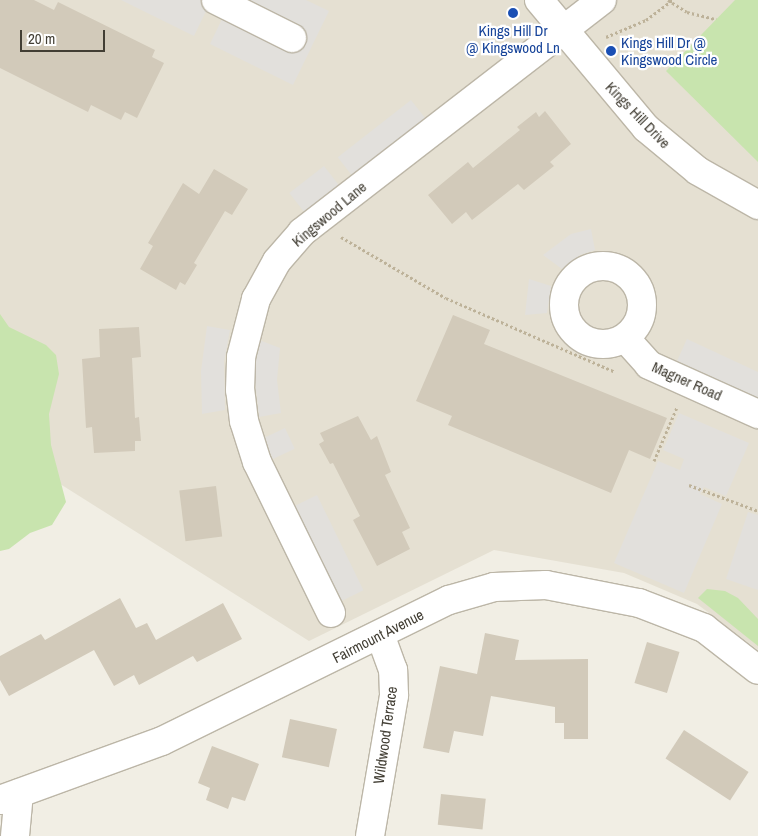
<!DOCTYPE html>
<html>
<head>
<meta charset="utf-8">
<style>
  body { margin:0 }
  #map { position:relative; width:758px; height:836px; overflow:hidden; background:#f1eee4; font-family:"Archivo Narrow",sans-serif }
  div>[style] { position:absolute }
  .residential>* { inset:0; background:#e5e0d2 }
  .green>* { inset:0; background:#c8e4ae }
  .parking>* { inset:0; background:#e2e0dc; transform-origin:0 0 }
  .building>* { inset:0; background:#d2caba; transform-origin:0 0 }
  .path>* { height:3px; margin-top:-1.5px; transform-origin:0; background:repeating-linear-gradient(90deg,#bdb299 0 2.5px,transparent 0 5px) }
  .roads { filter:drop-shadow(1px 0 #bcb6a7) drop-shadow(-1px 0 #bcb6a7) drop-shadow(0 1px #bcb6a7) drop-shadow(0 -1px #bcb6a7) }
  .minor>* { height:28px; margin:-14px; padding:0 14px; transform-origin:14px; border-radius:14px; background:#fff }
  .minor>.ring { margin:-14px; padding:0; box-sizing:content-box; background:none; border:28px solid #fff; border-radius:50% }
  .tertiary>* { height:28px; margin:-14px; padding:0 14px; transform-origin:14px; border-radius:14px; background:#fff }
  .dots>* { width:14px; height:14px; translate:-50% -50%; box-sizing:border-box; border:2px solid #fff; border-radius:50% }
  span { translate:-50% -50%; white-space:nowrap; text-align:center; line-height:1.15; -webkit-text-stroke:4.5px #fff; paint-order:stroke }
  .transit-label { font-size:15px; color:#164399 }
  .left { translate:0 -50%; text-align:left }
  .street-label { font-size:15px; color:#423e34 }
  .scale { position:absolute; left:20px; top:30px; width:85px; height:22px; box-sizing:border-box; border:2px solid #423e34; border-top:0; padding-left:6px; font-size:15px; line-height:18px; white-space:nowrap; color:#423e34; -webkit-text-stroke:4px #fff; paint-order:stroke }
</style>
</head>
<body>
<div id="map">
  <div class="residential">
    <div style="clip-path:polygon(0 0,758px 0,758px 650px,697px 604px,624px 573px,494px 550px,309px 641px,0 446px)"></div>
  </div>
  <div class="green">
    <div style="clip-path:polygon(735px 0,758px 0,758px 162px,666px 71px)"></div>
    <div style="clip-path:polygon(0 314px,9px 327px,46px 345px,56px 355px,59px 374px,49px 414px,51px 445px,66px 502px,52px 525px,30px 533px,9px 549px,0 551px)"></div>
    <div style="clip-path:polygon(707px 589px,725px 591px,738px 598px,758px 619px,758px 646px,698px 598px)"></div>
  </div>
  <div class="parking">
    <div style="clip-path:polygon(121px 0,306px 0,329px 11px,293px 85px,210px 44px,222px 19px,206px 11px,194px 36px)"></div>
    <div style="left:411px;top:100px;width:23px;height:93px;rotate:52deg"></div>
    <div style="left:324px;top:166px;width:24px;height:44px;rotate:52deg"></div>
    <div style="clip-path:polygon(591px 229px,595px 250px,580px 255px,562px 269px,543px 255px,571px 234px)"></div>
    <div style="clip-path:polygon(529px 279px,551px 286px,547px 313px,525px 315px)"></div>
    <div style="clip-path:polygon(207px 326px,230px 330px,224px 362px,225px 410px,202px 414px,201px 371px)"></div>
    <div style="clip-path:polygon(687px 339px,758px 372px,758px 398px,677px 361px)"></div>
    <div style="clip-path:polygon(259px 340px,280px 348px,277px 380px,281px 413px,259px 417px,254px 372px)"></div>
    <div style="clip-path:polygon(679px 413px,749px 443px,726px 496px,704px 487px,700px 494px,722px 504px,684px 593px,614px 563px,658px 461px,680px 470px,684px 459px,663px 450px)"></div>
    <div style="left:285px;top:428px;width:23px;height:24px;rotate:65deg"></div>
    <div style="left:317px;top:495px;width:106px;height:25px;rotate:64deg"></div>
    <div style="clip-path:polygon(748px 512px,758px 515px,758px 590px,726px 579px)"></div>
  </div>
  <div class="building">
    <div style="clip-path:polygon(0 0,34px 0,54px 10px,58px 2px,155px 50px,152px 57px,164px 63px,137px 118px,125px 112px,121px 120px,91px 105px,88px 112px,0 68px)"></div>
    <div style="clip-path:polygon(545px 111px,571px 144px,550px 162px,554px 166px,524px 190px,518px 184px,472px 220px,466px 212px,452px 224px,428px 195px,468px 162px,473px 168px,520px 130px,517px 127px,536px 112px,539px 117px)"></div>
    <div style="clip-path:polygon(214px 169px,248px 189px,232px 215px,225px 211px,194px 263px,197px 265px,185px 285px,180px 282px,176px 290px,140px 269px,153px 246px,148px 243px,183px 183px,199px 194px)"></div>
    <div style="clip-path:polygon(453px 315px,490px 330px,484px 344px,667px 418px,650px 459px,629px 450px,611px 493px,448px 425px,452px 416px,416px 401px)"></div>
    <div style="clip-path:polygon(139px 327px,141px 357px,132px 358px,135px 418px,139px 417px,141px 441px,135px 441px,135px 451px,94px 453px,92px 427px,86px 428px,82px 359px,100px 357px,99px 329px)"></div>
    <div style="clip-path:polygon(358px 416px,371px 440px,377px 436px,391px 472px,385px 475px,410px 528px,402px 532px,410px 549px,377px 566px,353px 520px,360px 516px,333px 463px,330px 464px,319px 444px,324px 441px,320px 433px)"></div>
    <div style="left:216px;top:486px;width:51px;height:37px;rotate:83deg"></div>
    <div style="clip-path:polygon(120px 598px,136px 628px,147px 623px,156px 640px,223px 603px,242px 639px,197px 662px,193px 656px,139px 685px,134px 675px,114px 686px,94px 650px,9px 696px,0 680px,0 656px,41px 634px,45px 640px)"></div>
    <div style="clip-path:polygon(485px 633px,519px 640px,515px 660px,588px 659px,588px 739px,564px 739px,564px 723px,555px 723px,555px 707px,491px 696px,483px 736px,454px 731px,449px 753px,423px 748px,440px 666px,477px 674px)"></div>
    <div style="left:647px;top:642px;width:34px;height:43px;rotate:17deg"></div>
    <div style="left:290px;top:719px;width:48px;height:39px;rotate:12deg"></div>
    <div style="left:684px;top:730px;width:77px;height:34px;rotate:33deg"></div>
    <div style="clip-path:polygon(212px 746px,259px 764px,245px 801px,232px 797px,228px 809px,206px 800px,210px 788px,198px 783px)"></div>
    <div style="left:441px;top:794px;width:45px;height:31px;rotate:6deg"></div>
  </div>
  <div class="path">
    <div style="left:668px;top:0;width:22px;rotate:32deg"></div>
    <div style="left:687px;top:12px;width:30px;rotate:14deg"></div>
    <div style="left:606px;top:37px;width:43px;rotate:-23deg"></div>
    <div style="left:646px;top:20px;width:34px;rotate:-37deg"></div>
    <div style="left:341px;top:237px;width:121px;rotate:30.2deg"></div>
    <div style="left:446px;top:298px;width:184px;rotate:23.6deg"></div>
    <div style="left:654px;top:461px;width:59px;rotate:-66.9deg"></div>
    <div style="left:689px;top:485px;width:74px;rotate:20.6deg"></div>
  </div>
  <div class="roads">
    <div class="minor">
      <div style="left:216px;top:0;width:85px;rotate:26.6deg"></div>
      <div style="left:539px;top:0;width:167px;rotate:50.1deg"></div>
      <div style="left:646px;top:128px;width:67px;rotate:39.6deg"></div>
      <div style="left:698px;top:171px;width:69px;rotate:29.5deg"></div>
      <div class="ring" style="left:564px;top:266px;width:50px;height:50px"></div>
      <div style="left:625px;top:338px;width:36px;rotate:48deg"></div>
      <div style="left:649px;top:365px;width:120px;rotate:24.2deg"></div>
      <div style="left:331px;top:613px;width:168px;rotate:-116.1deg"></div>
      <div style="left:257px;top:462px;width:43px;rotate:-107.6deg"></div>
      <div style="left:244px;top:421px;width:31px;rotate:-97deg"></div>
      <div style="left:240px;top:390px;width:33px;rotate:-88deg"></div>
      <div style="left:241px;top:357px;width:60px;rotate:-75.5deg"></div>
      <div style="left:256px;top:299px;width:43px;rotate:-61.1deg"></div>
      <div style="left:277px;top:261px;width:38px;rotate:-49deg"></div>
      <div style="left:302px;top:232px;width:379px;rotate:-37.7deg"></div>
      <div style="left:15px;top:836px;width:43px;rotate:-84.7deg"></div>
      <div style="left:370px;top:836px;width:143px;rotate:-80.3deg"></div>
      <div style="left:394px;top:695px;width:25px;rotate:-92deg"></div>
      <div style="left:393px;top:670px;width:37px;rotate:-110deg"></div>
    </div>
    <div class="tertiary">
      <div style="left:0;top:800px;width:172px;rotate:-20deg"></div>
      <div style="left:162px;top:741px;width:320px;rotate:-26.2deg"></div>
      <div style="left:449px;top:600px;width:47px;rotate:-16.1deg"></div>
      <div style="left:494px;top:587px;width:52px;rotate:-2.2deg"></div>
      <div style="left:546px;top:585px;width:95px;rotate:11deg"></div>
      <div style="left:639px;top:603px;width:70px;rotate:21deg"></div>
      <div style="left:704px;top:628px;width:68px;rotate:37.9deg"></div>
    </div>
  </div>
  <div class="dots">
    <div style="left:513px;top:13px;background:#1a4fb4"></div>
    <div style="left:611px;top:51px;background:#1a4fb4"></div>
  </div>
  <div class="transit-label">
    <span style="left:513px;top:39px">Kings Hill Dr<br>@ Kingswood Ln</span>
    <span class="left" style="left:621px;top:51px">Kings Hill Dr @<br>Kingswood Circle</span>
  </div>
  <div class="street-label">
    <span style="left:638px;top:115px;rotate:46deg">Kings Hill Drive</span>
    <span style="left:329px;top:214px;rotate:-40deg">Kingswood Lane</span>
    <span style="left:687px;top:381px;rotate:24deg">Magner Road</span>
    <span style="left:378px;top:636px;rotate:-27deg">Fairmount Avenue</span>
    <span style="left:385px;top:735px;rotate:-82deg">Wildwood Terrace</span>
  </div>
  <div class="scale">20 m</div>
</div>
</body>
</html>
